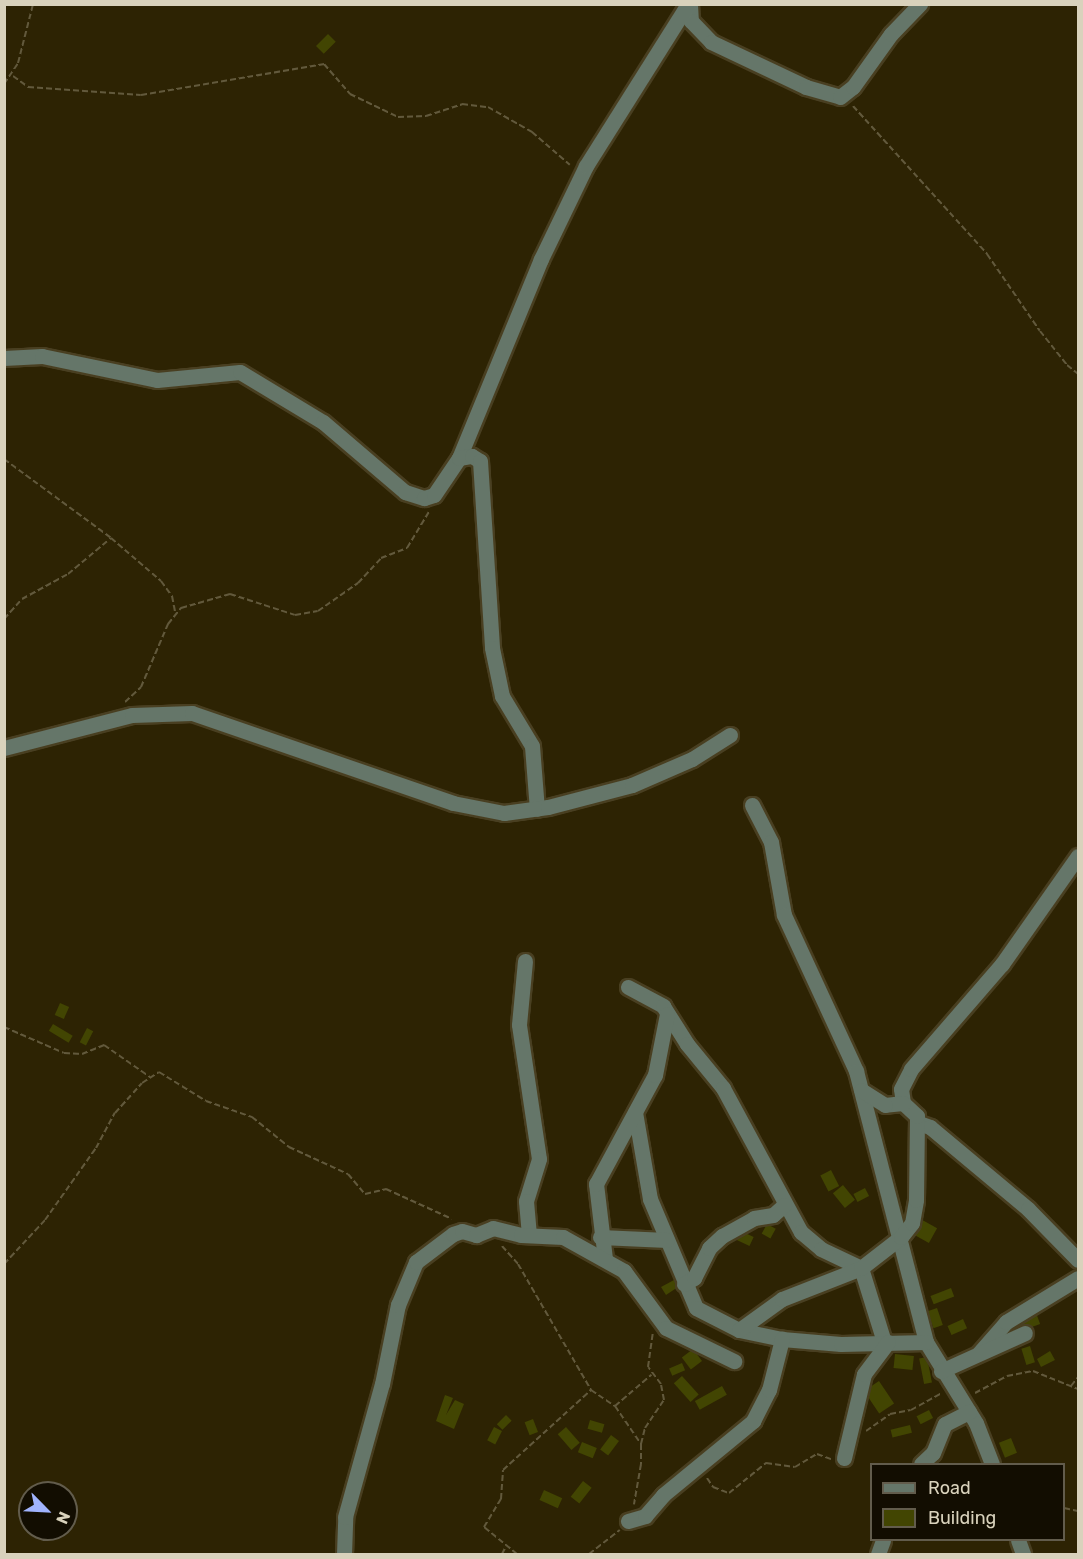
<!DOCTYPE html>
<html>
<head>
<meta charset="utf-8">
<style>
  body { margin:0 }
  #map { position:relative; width:1083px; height:1559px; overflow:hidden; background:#2d2303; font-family:Rubik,sans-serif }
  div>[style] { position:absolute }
  .building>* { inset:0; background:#424502; transform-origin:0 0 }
  .path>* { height:2px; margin-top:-1px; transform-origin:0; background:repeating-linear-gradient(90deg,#62593c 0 6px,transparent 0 9px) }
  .roads { filter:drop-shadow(2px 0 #493f21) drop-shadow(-2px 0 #493f21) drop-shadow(0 2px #493f21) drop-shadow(0 -2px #493f21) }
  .minor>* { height:15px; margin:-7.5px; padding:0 7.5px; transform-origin:7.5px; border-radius:7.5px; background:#657669 }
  span { translate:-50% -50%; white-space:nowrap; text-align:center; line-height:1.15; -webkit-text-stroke:6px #120d01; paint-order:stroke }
  .frame { position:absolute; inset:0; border:6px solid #d9d2bc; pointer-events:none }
  .legend { position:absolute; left:870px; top:1463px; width:195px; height:78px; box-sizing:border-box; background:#120d01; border:2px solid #625c4c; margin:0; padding:8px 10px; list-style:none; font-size:18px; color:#d9d2bc }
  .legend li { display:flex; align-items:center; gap:12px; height:30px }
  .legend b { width:30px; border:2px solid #625c4c }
  .north { position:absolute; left:18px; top:1481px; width:60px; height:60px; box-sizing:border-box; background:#120d01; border:2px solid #625c4c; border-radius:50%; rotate:114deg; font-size:16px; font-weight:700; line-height:24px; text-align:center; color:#d9d2bc }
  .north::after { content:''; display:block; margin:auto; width:21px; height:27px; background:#a0b3fd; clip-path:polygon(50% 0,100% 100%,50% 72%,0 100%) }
</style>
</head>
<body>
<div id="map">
  <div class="building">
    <div style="left:328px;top:34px;width:11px;height:17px;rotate:45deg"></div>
    <div style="left:60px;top:1003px;width:10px;height:13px;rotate:24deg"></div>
    <div style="left:53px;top:1024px;width:23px;height:8px;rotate:31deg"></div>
    <div style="left:87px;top:1028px;width:7px;height:16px;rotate:27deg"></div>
    <div style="left:831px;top:1170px;width:18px;height:12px;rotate:63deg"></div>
    <div style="left:843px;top:1185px;width:19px;height:13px;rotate:51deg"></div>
    <div style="left:865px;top:1188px;width:9px;height:13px;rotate:63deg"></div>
    <div style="left:917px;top:1217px;width:23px;height:17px;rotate:29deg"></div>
    <div style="left:767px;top:1224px;width:10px;height:11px;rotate:29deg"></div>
    <div style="left:741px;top:1231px;width:14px;height:10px;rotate:25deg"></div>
    <div style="clip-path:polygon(674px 1280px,678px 1287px,666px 1295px,661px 1287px)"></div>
    <div style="left:951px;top:1288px;width:9px;height:22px;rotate:69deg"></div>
    <div style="left:937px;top:1308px;width:18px;height:10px;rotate:71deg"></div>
    <div style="left:1035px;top:1310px;width:15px;height:19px;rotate:70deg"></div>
    <div style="left:963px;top:1319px;width:10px;height:17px;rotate:66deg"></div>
    <div style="left:1030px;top:1346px;width:17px;height:9px;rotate:73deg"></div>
    <div style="left:693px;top:1349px;width:15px;height:14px;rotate:53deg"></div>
    <div style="clip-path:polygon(1050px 1351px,1055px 1360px,1041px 1367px,1037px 1359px)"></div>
    <div style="left:895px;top:1354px;width:19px;height:14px;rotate:6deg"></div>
    <div style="left:927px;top:1357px;width:26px;height:8px;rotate:79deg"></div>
    <div style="left:682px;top:1363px;width:8px;height:14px;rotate:67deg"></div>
    <div style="left:682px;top:1376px;width:25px;height:11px;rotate:48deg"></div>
    <div style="left:879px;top:1381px;width:27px;height:18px;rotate:56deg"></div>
    <div style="left:722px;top:1386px;width:10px;height:31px;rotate:61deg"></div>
    <div style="clip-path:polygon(445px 1395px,453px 1398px,446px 1415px,455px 1400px,464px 1404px,454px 1429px,436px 1421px)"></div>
    <div style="left:929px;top:1410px;width:9px;height:14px;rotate:63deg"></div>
    <div style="left:506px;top:1415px;width:8px;height:13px;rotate:45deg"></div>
    <div style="left:533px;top:1419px;width:14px;height:9px;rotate:69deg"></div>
    <div style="left:590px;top:1420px;width:15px;height:9px;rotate:16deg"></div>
    <div style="left:910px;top:1425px;width:8px;height:20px;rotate:76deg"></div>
    <div style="left:494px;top:1427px;width:9px;height:15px;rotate:27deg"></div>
    <div style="left:566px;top:1427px;width:21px;height:11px;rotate:49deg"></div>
    <div style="left:611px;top:1435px;width:10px;height:18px;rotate:37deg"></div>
    <div style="left:1011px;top:1438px;width:16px;height:13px;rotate:68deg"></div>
    <div style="left:582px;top:1442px;width:16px;height:11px;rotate:22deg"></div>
    <div style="left:583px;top:1481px;width:11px;height:20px;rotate:38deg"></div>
    <div style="left:544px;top:1490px;width:20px;height:11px;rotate:24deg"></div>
  </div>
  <div class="path">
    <div style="left:13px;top:76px;width:19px;rotate:36deg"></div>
    <div style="left:28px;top:87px;width:113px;rotate:4deg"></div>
    <div style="left:141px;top:95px;width:186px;rotate:-9.6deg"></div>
    <div style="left:324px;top:64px;width:40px;rotate:49deg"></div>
    <div style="left:350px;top:94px;width:53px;rotate:25.6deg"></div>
    <div style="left:398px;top:117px;width:28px;rotate:-2deg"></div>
    <div style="left:426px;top:116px;width:38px;rotate:-18deg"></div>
    <div style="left:462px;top:104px;width:26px;rotate:7deg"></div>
    <div style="left:488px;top:107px;width:51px;rotate:29.6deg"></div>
    <div style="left:532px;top:132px;width:50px;rotate:41deg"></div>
    <div style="left:4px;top:84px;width:25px;rotate:-56deg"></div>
    <div style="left:18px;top:63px;width:61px;rotate:-75.7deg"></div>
    <div style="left:853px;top:106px;width:200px;rotate:47.8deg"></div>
    <div style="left:987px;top:254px;width:93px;rotate:55.5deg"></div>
    <div style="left:1040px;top:331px;width:43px;rotate:51.5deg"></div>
    <div style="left:1067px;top:365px;width:14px;rotate:39deg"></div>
    <div style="left:4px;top:459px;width:133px;rotate:36.4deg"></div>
    <div style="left:111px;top:538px;width:66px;rotate:40.7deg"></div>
    <div style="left:161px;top:581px;width:19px;rotate:54deg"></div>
    <div style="left:172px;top:596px;width:16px;rotate:79deg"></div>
    <div style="left:4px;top:619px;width:27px;rotate:-48deg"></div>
    <div style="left:22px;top:599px;width:52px;rotate:-28.5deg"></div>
    <div style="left:68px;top:574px;width:56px;rotate:-39.9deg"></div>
    <div style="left:125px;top:702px;width:22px;rotate:-43deg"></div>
    <div style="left:141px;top:687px;width:69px;rotate:-66.8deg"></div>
    <div style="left:168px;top:624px;width:21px;rotate:-51deg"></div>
    <div style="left:181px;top:608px;width:51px;rotate:-15.9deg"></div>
    <div style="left:230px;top:594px;width:68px;rotate:17.9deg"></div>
    <div style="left:295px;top:615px;width:23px;rotate:-10deg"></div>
    <div style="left:318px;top:611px;width:49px;rotate:-35deg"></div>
    <div style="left:358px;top:583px;width:34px;rotate:-47deg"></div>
    <div style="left:381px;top:558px;width:28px;rotate:-21deg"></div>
    <div style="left:407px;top:548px;width:44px;rotate:-58.8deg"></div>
    <div style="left:4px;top:1027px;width:65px;rotate:23.4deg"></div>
    <div style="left:64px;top:1053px;width:18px;rotate:3deg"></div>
    <div style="left:82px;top:1054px;width:24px;rotate:-22deg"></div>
    <div style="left:104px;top:1045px;width:56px;rotate:34.8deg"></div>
    <div style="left:502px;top:1246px;width:24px;rotate:48deg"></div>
    <div style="left:518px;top:1264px;width:146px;rotate:59.9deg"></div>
    <div style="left:591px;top:1390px;width:29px;rotate:34deg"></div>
    <div style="left:615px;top:1406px;width:46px;rotate:55.6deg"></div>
    <div style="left:641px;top:1444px;width:20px;rotate:90deg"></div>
    <div style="left:641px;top:1464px;width:41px;rotate:99.9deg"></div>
    <div style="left:4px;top:1264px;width:60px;rotate:-47deg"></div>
    <div style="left:45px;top:1220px;width:88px;rotate:-54.7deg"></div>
    <div style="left:96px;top:1148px;width:40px;rotate:-62deg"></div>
    <div style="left:115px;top:1113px;width:40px;rotate:-48deg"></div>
    <div style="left:142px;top:1083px;width:20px;rotate:-33deg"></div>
    <div style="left:159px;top:1072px;width:55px;rotate:31.7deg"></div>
    <div style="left:206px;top:1101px;width:49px;rotate:19.2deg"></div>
    <div style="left:252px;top:1117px;width:48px;rotate:39deg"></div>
    <div style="left:289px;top:1147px;width:65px;rotate:24.6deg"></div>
    <div style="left:348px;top:1174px;width:26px;rotate:50deg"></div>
    <div style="left:365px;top:1194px;width:22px;rotate:-13deg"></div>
    <div style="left:386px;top:1189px;width:72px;rotate:24.4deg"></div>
    <div style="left:1071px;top:1386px;width:11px;rotate:-52deg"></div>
    <div style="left:975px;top:1393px;width:36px;rotate:-28deg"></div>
    <div style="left:1007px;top:1376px;width:26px;rotate:-11deg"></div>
    <div style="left:1033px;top:1371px;width:48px;rotate:21.8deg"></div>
    <div style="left:615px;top:1406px;width:48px;rotate:-40.7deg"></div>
    <div style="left:866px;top:1431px;width:29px;rotate:-35deg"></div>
    <div style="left:890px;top:1414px;width:21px;rotate:-11deg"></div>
    <div style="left:911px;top:1410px;width:35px;rotate:-29deg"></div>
    <div style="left:641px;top:1444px;width:16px;rotate:-76deg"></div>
    <div style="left:645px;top:1428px;width:34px;rotate:-56deg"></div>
    <div style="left:664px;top:1400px;width:16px;rotate:-101deg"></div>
    <div style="left:661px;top:1384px;width:21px;rotate:-127deg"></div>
    <div style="left:648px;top:1367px;width:34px;rotate:-82deg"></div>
    <div style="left:707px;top:1478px;width:11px;rotate:56deg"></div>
    <div style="left:713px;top:1487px;width:17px;rotate:21deg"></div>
    <div style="left:729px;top:1493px;width:48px;rotate:-39deg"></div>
    <div style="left:766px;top:1463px;width:29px;rotate:8deg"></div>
    <div style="left:795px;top:1467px;width:26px;rotate:-31deg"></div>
    <div style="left:817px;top:1454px;width:15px;rotate:20deg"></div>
    <div style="left:1064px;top:1508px;width:14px;rotate:12deg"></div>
    <div style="left:502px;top:1554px;width:7px;rotate:-63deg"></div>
    <div style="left:517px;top:1554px;width:43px;rotate:-140.7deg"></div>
    <div style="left:484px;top:1527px;width:33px;rotate:-59deg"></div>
    <div style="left:501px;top:1499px;width:29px;rotate:-86deg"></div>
    <div style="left:503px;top:1470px;width:119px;rotate:-42.3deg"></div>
    <div style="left:589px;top:1554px;width:39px;rotate:-38deg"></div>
  </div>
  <div class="roads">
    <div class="minor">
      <div style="left:690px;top:4px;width:17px;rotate:87deg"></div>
      <div style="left:691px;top:21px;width:29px;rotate:46deg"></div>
      <div style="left:711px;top:42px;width:105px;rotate:25.3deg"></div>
      <div style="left:806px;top:87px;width:35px;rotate:16deg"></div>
      <div style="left:840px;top:97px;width:16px;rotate:-38deg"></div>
      <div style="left:853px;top:87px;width:65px;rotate:-54.4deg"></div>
      <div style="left:891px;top:34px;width:42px;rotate:-46deg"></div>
      <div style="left:4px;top:358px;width:38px;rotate:-3deg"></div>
      <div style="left:42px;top:356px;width:117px;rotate:11.8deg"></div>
      <div style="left:157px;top:380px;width:83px;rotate:-5.5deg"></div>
      <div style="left:240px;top:372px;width:97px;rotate:31.1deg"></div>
      <div style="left:323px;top:422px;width:108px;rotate:40.5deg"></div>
      <div style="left:405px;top:492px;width:20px;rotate:18deg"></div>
      <div style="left:424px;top:498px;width:10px;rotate:-17deg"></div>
      <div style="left:434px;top:495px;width:45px;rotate:-56deg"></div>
      <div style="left:459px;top:458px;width:215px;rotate:-67.6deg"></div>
      <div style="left:541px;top:259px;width:103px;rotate:-64.2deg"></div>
      <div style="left:586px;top:166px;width:191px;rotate:-57.8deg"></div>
      <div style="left:459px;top:458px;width:13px;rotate:-9deg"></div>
      <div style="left:472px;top:456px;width:9px;rotate:32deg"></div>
      <div style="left:480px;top:461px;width:187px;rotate:86.3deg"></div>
      <div style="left:492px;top:648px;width:49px;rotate:78.2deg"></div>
      <div style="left:502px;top:696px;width:58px;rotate:59deg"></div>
      <div style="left:532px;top:746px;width:63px;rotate:85.5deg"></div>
      <div style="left:4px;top:748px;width:132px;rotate:-14.5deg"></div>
      <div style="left:132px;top:715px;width:60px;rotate:-1.9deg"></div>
      <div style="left:192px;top:713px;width:276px;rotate:19deg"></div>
      <div style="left:453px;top:803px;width:52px;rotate:11.1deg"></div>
      <div style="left:504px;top:813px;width:44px;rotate:-7.8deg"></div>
      <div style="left:548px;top:807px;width:87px;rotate:-14.7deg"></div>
      <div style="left:632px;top:785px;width:65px;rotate:-23.4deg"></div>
      <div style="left:692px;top:759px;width:45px;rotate:-32.3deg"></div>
      <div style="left:752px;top:805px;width:42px;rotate:62.8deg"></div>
      <div style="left:771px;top:842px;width:74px;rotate:79.9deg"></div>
      <div style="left:784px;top:915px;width:172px;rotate:65.2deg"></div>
      <div style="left:856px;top:1071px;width:280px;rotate:75.5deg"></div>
      <div style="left:926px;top:1342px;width:95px;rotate:58.3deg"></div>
      <div style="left:976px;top:1423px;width:44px;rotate:68.7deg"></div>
      <div style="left:525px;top:961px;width:64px;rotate:95.4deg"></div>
      <div style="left:519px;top:1025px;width:135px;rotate:81.5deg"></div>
      <div style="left:539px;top:1159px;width:44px;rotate:107.2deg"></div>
      <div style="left:526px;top:1201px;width:33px;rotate:85deg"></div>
      <div style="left:628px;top:987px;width:40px;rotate:28deg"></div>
      <div style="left:663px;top:1006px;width:45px;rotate:57.7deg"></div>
      <div style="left:687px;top:1044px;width:57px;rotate:50.7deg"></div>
      <div style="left:723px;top:1088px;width:164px;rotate:61.6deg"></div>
      <div style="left:801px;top:1232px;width:26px;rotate:40deg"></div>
      <div style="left:821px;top:1249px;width:44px;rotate:25.4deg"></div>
      <div style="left:861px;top:1268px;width:77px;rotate:72.7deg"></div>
      <div style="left:903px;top:1103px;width:14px;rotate:-98deg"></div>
      <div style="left:901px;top:1089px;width:22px;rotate:-63deg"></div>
      <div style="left:911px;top:1069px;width:139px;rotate:-49.1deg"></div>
      <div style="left:1002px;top:964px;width:132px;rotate:-54.9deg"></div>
      <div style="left:635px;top:1112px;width:88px;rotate:80.2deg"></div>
      <div style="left:650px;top:1199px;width:118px;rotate:67.1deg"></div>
      <div style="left:696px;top:1308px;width:48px;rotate:27.1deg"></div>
      <div style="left:739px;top:1330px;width:44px;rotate:11.8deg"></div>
      <div style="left:782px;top:1339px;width:59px;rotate:4.8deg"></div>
      <div style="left:841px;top:1344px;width:85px;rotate:-1.3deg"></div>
      <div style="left:919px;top:1123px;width:12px;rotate:20deg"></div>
      <div style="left:930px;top:1127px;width:128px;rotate:39.9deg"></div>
      <div style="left:1028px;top:1209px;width:71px;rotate:45.6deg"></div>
      <div style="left:600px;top:1237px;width:67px;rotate:2.6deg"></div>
      <div style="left:605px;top:1259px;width:76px;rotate:-96.8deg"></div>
      <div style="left:596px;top:1184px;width:124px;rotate:-61.6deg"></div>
      <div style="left:655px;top:1075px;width:62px;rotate:-78.9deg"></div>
      <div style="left:684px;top:1284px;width:12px;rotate:-31deg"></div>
      <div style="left:694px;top:1278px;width:34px;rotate:-63deg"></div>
      <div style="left:709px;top:1248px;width:18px;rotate:-43deg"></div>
      <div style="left:722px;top:1236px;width:37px;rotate:-29deg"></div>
      <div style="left:754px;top:1218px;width:19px;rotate:-9deg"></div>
      <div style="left:773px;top:1215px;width:15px;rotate:-42deg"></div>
      <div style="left:739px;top:1330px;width:53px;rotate:-35.8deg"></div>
      <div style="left:782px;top:1299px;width:85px;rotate:-21.4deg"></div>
      <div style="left:861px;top:1268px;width:51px;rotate:-37.8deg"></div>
      <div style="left:901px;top:1237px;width:18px;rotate:-52deg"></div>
      <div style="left:912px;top:1223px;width:23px;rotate:-80deg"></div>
      <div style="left:916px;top:1200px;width:84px;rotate:-89.3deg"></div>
      <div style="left:917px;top:1116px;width:19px;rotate:-137deg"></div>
      <div style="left:903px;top:1103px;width:18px;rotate:174deg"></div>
      <div style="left:885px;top:1105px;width:28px;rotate:-148deg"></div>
      <div style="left:979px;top:1353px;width:41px;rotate:-48.9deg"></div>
      <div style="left:1006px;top:1322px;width:84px;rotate:-31.4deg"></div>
      <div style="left:941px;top:1371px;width:92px;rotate:-24.3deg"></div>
      <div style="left:844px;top:1458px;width:86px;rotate:-76.6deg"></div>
      <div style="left:864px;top:1374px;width:40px;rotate:-53deg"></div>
      <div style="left:921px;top:1464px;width:16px;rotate:-43deg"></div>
      <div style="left:933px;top:1453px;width:31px;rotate:-68deg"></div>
      <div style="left:945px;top:1424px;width:27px;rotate:-27deg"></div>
      <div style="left:628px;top:1521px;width:18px;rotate:-16deg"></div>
      <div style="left:645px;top:1516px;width:28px;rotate:-49deg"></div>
      <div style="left:663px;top:1495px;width:117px;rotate:-39.4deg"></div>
      <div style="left:753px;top:1421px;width:35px;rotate:-63deg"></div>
      <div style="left:769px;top:1390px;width:53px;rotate:-75.7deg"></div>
      <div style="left:1018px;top:1540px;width:15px;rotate:70deg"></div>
      <div style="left:344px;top:1554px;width:37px;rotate:-88deg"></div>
      <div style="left:345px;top:1517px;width:138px;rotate:-74.5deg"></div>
      <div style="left:382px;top:1384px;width:81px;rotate:-78.6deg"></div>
      <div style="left:398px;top:1305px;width:47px;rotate:-67.3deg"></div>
      <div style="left:416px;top:1262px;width:46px;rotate:-37.1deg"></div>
      <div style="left:453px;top:1234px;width:9px;rotate:-18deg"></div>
      <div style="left:462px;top:1231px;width:15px;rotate:16deg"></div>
      <div style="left:476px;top:1235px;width:18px;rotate:-22deg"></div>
      <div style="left:493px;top:1228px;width:29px;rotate:14deg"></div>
      <div style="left:521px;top:1235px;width:42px;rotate:2.7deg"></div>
      <div style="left:563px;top:1237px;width:70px;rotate:29.1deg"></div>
      <div style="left:624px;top:1271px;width:71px;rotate:53.6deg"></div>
      <div style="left:666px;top:1328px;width:76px;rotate:25.9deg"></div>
      <div style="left:878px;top:1554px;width:15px;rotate:-70deg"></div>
    </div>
  </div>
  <div class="frame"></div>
  <ul class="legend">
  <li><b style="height:8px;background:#657669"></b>Road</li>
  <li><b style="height:16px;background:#424502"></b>Building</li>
  </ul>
  <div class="north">N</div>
</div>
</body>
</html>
